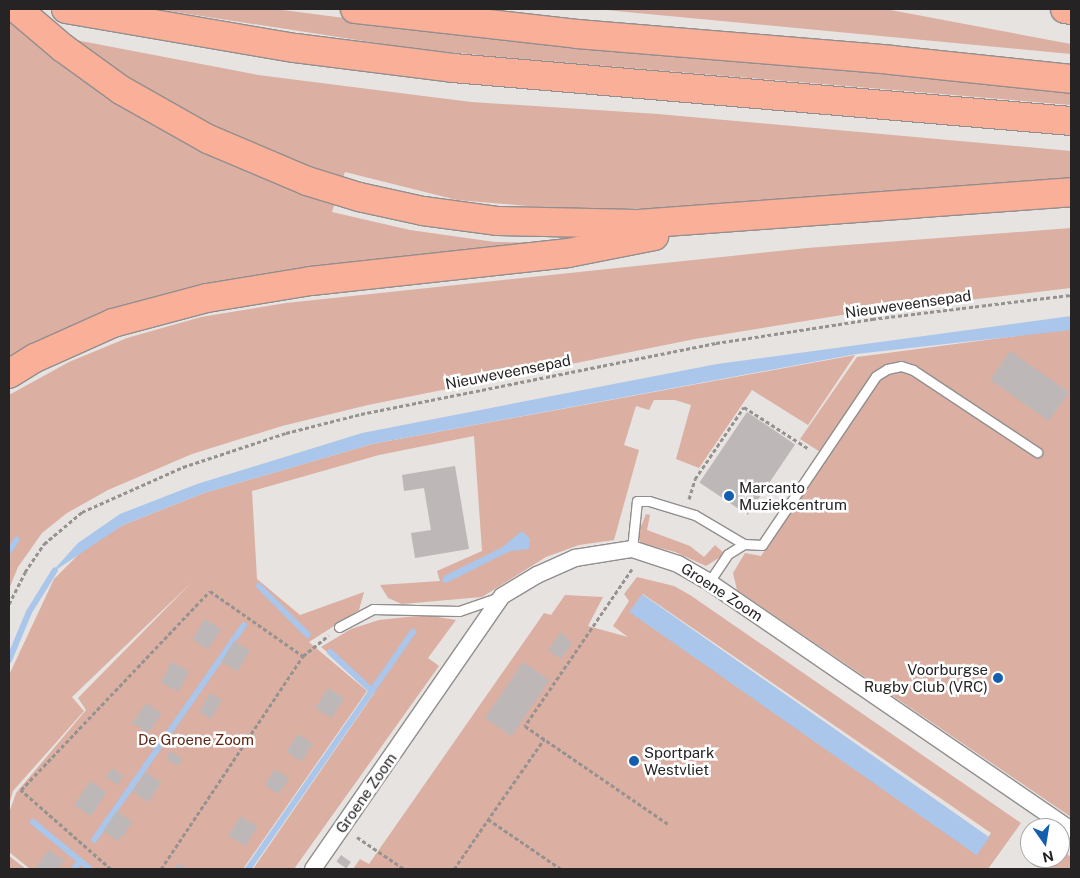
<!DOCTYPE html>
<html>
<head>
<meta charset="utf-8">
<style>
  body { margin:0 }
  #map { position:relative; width:1080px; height:878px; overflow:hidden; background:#e7e3e1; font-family:"Public Sans",sans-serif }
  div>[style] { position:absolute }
  .green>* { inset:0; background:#dbafa2 }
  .water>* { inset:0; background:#aac6ea; transform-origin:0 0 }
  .stream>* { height:6px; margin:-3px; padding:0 3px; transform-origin:3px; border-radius:3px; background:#aac6ea }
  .building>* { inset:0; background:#bdb8b7; transform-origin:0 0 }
  .path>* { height:3px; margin-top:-1.5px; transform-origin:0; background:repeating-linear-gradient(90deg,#959290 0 4px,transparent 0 6.5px) }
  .roads { filter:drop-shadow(1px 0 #928e8d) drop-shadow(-1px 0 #928e8d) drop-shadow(0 1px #928e8d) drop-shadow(0 -1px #928e8d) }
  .service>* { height:9px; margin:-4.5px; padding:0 4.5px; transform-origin:4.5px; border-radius:4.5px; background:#fff }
  .minor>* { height:16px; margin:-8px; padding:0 8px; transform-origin:8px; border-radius:8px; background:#fff }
  .motorway>* { height:28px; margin:-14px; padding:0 14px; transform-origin:14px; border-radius:14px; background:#faaf99 }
  .dots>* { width:14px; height:14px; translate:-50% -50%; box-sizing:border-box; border:2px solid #fff; border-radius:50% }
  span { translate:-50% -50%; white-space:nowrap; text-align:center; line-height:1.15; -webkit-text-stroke:5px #fff; paint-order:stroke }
  .street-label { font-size:15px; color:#252323 }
  .poi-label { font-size:15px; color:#252323 }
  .left { translate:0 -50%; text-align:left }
  .right { translate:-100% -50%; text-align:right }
  .park-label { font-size:15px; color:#612716 }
  .frame { position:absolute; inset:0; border:10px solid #252323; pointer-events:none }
  .north { position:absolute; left:1020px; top:818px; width:50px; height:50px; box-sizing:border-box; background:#fff; border:1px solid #a8a7a7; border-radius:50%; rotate:167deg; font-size:14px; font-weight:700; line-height:20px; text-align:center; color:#252323 }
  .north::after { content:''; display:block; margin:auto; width:18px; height:22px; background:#135eae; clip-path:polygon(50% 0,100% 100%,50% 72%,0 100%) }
</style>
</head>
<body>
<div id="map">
  <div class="green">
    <div style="clip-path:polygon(156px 9px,275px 9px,360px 20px,1071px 92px,1071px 105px,488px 56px,409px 48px)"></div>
    <div style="clip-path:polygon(595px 9px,885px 9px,1071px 44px,1071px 54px)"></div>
    <div style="clip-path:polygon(9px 23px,81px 41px,258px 75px,471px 102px,658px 114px,1071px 151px,1071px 178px,659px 208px,576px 210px,457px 200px,345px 172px,332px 212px,410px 230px,495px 242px,564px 243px,259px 278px,9px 361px)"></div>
    <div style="clip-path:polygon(1071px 228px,1071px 288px,848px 314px,695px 339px,368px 405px,282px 426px,192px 454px,108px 490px,67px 513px,42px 533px,18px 567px,9px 589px,9px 395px,69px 362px,127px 338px,201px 317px,286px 303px,807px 248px)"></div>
    <div style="clip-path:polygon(1069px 329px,1071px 330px,1071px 817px,737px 590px,733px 573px,745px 553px,761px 556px,828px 457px,800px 439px,857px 357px)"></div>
    <div style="clip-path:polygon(855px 355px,808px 425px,752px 390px,699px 468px,676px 459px,691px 405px,675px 400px,654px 400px,649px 410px,636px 406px,624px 445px,639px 450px,614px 540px,579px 545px,546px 557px,482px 597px,402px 604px,388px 598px,380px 585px,440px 581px,437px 571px,482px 551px,474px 436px,379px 455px,252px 491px,257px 579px,300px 615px,364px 592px,359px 610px,309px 642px,367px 691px,243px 869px,30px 869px,9px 852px,9px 813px,16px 793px,86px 710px,78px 698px,192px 582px,72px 697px,84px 711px,13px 791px,9px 805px,9px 675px,54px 579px,82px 551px,123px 525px,204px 493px,372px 444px)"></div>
    <div style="clip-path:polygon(646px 514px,650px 515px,647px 530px,690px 546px,704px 557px,715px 545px,725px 554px,706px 566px,675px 552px,641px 543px,637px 536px)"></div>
    <div style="clip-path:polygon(evenodd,637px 577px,674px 586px,690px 595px,1021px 823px,988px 869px,353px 869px,360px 859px,369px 864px,544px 613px,551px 615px,565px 595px,603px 597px,588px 626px,628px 637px,613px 626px,629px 601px,624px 594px,637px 577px,643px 594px,991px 833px,980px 849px,630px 612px,643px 594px)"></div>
    <div style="clip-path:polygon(425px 615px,456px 620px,428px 658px,439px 666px,294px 869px,253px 869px,375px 692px,321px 647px,351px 629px,379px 620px)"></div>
    <div style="clip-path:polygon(1060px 849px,1071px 857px,1071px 869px,1039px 869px,1047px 858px,1060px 858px)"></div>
    <div style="clip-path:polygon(9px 856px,26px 869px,9px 869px)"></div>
  </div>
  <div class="water">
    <div style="clip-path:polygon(1071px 316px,1071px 330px,856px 354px,372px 444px,204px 493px,123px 525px,50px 574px,78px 543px,120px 514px,197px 484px,362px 433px,717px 364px)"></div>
    <div style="clip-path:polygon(522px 531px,530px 539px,529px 549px,510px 551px,446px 583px,442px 581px,444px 576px,501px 548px)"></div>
    <div style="left:642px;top:594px;width:424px;height:22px;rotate:35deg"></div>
  </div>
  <div class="stream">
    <div style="left:9px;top:551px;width:14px;rotate:-56deg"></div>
    <div style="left:259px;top:586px;width:69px;rotate:45deg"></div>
    <div style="left:330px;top:652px;width:57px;rotate:42.9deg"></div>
    <div style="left:9px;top:660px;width:52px;rotate:-67.4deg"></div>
    <div style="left:29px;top:612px;width:49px;rotate:-58.2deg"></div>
    <div style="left:33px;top:822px;width:74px;rotate:39.5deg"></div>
    <div style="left:94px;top:840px;width:262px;rotate:-55.1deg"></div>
    <div style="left:74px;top:869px;width:10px;rotate:-53deg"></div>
    <div style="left:248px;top:869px;width:289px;rotate:-55.2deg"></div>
  </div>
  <div class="building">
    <div style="left:1010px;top:351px;width:72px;height:35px;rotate:35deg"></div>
    <div style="left:747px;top:412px;width:58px;height:85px;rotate:34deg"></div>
    <div style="clip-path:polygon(455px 466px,469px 549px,415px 558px,411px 533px,431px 530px,424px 488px,404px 491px,402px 475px)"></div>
    <div style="left:205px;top:619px;width:19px;height:24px;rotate:32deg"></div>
    <div style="clip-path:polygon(561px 632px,572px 643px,561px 659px,548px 650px)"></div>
    <div style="left:234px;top:641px;width:19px;height:24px;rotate:32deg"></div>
    <div style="left:172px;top:662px;width:20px;height:23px;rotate:30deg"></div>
    <div style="left:523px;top:662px;width:32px;height:68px;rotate:34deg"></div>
    <div style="left:328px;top:688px;width:19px;height:24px;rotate:32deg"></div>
    <div style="left:210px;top:693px;width:14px;height:22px;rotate:30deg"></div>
    <div style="left:146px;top:703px;width:19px;height:24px;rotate:35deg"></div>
    <div style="left:298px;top:734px;width:18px;height:21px;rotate:34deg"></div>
    <div style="left:171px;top:751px;width:14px;height:9px;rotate:34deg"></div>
    <div style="left:112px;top:768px;width:14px;height:11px;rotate:34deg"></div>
    <div style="left:275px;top:769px;width:17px;height:19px;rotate:33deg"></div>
    <div style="left:146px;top:772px;width:19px;height:24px;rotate:35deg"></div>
    <div style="left:90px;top:781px;width:20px;height:29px;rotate:33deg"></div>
    <div style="left:117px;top:811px;width:19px;height:24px;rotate:35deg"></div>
    <div style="left:240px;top:816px;width:20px;height:23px;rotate:30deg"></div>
    <div style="clip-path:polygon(48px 850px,64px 860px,59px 869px,35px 869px)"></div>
    <div style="left:341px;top:855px;width:12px;height:8px;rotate:35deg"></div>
    <div style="clip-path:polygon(178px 863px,188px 869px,174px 869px)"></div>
  </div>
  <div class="path">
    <div style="left:689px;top:499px;width:21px;rotate:-73deg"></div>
    <div style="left:695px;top:479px;width:87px;rotate:-55.8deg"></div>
    <div style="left:744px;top:407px;width:77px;rotate:32.9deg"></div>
    <div style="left:632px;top:569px;width:190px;rotate:124.3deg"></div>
    <div style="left:525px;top:726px;width:173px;rotate:34.4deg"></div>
    <div style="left:9px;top:604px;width:36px;rotate:-63deg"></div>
    <div style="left:25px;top:572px;width:34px;rotate:-56deg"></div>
    <div style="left:44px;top:544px;width:50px;rotate:-40.1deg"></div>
    <div style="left:82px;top:512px;width:111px;rotate:-24deg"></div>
    <div style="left:183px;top:467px;width:108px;rotate:-18.3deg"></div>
    <div style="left:286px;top:433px;width:77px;rotate:-14.2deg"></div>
    <div style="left:361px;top:414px;width:362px;rotate:-11.3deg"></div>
    <div style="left:716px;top:343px;width:158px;rotate:-8.7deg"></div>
    <div style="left:872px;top:319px;width:200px;rotate:-6.9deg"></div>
    <div style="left:488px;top:819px;width:88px;rotate:34.4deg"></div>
    <div style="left:357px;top:837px;width:57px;rotate:34.2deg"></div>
    <div style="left:111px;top:869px;width:120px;rotate:-138.7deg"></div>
    <div style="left:21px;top:790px;width:274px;rotate:-46.5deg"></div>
    <div style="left:210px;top:591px;width:113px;rotate:35deg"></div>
    <div style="left:161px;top:869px;width:256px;rotate:-56.3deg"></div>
    <div style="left:303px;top:656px;width:33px;rotate:-39deg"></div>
    <div style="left:454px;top:869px;width:158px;rotate:-55.3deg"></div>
  </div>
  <div class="roads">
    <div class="service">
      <div style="left:632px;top:549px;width:48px;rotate:-84.1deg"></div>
      <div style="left:637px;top:501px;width:12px"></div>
      <div style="left:649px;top:501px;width:48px;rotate:16.9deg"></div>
      <div style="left:695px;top:515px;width:57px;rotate:30.6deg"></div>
      <div style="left:709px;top:582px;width:34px;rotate:-56deg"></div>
      <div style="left:728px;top:554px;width:19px;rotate:-32deg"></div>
      <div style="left:744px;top:544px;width:18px;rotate:3deg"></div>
      <div style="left:762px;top:545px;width:204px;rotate:-56deg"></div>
      <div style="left:876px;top:376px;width:13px;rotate:-32deg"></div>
      <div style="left:887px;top:369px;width:14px;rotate:-12deg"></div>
      <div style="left:901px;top:366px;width:13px;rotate:18deg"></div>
      <div style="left:913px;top:370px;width:149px;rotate:33.5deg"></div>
      <div style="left:339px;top:627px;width:38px;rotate:-28deg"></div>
      <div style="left:373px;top:609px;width:86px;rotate:1.3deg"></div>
      <div style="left:459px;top:611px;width:43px;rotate:-18.9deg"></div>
    </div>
    <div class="minor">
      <div style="left:313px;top:869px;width:332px;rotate:-55.3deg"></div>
      <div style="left:502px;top:596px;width:41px;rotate:-31deg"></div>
      <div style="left:537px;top:575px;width:42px;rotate:-24.1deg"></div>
      <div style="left:575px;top:558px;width:58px;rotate:-9deg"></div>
      <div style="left:632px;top:549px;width:48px;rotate:18.1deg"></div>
      <div style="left:678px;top:564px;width:36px;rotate:30deg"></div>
      <div style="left:709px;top:582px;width:439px;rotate:34.4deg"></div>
    </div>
    <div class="motorway">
      <div style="left:17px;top:9px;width:60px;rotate:40.3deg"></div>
      <div style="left:63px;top:48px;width:72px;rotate:35.9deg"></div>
      <div style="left:121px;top:90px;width:100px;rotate:29.4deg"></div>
      <div style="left:208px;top:139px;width:108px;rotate:23deg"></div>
      <div style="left:307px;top:181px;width:54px;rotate:17.1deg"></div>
      <div style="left:359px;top:197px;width:66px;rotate:12.3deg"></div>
      <div style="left:423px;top:211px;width:76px;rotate:7.6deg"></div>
      <div style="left:498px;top:221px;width:140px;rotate:1.2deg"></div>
      <div style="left:638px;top:224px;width:434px;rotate:-4.2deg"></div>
      <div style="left:66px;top:9px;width:232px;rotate:9.7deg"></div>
      <div style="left:295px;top:48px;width:159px;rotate:7.2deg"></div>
      <div style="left:453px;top:68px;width:620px;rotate:4.9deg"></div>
      <div style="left:355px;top:9px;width:223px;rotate:6.4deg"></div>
      <div style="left:577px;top:34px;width:315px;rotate:4.7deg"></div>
      <div style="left:891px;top:60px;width:181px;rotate:6deg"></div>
      <div style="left:1065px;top:9px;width:6px;rotate:9deg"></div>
      <div style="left:9px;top:374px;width:31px;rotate:-32deg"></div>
      <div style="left:35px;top:358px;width:85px;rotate:-24.2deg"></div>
      <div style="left:113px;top:323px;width:97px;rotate:-14.9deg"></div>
      <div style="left:207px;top:298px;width:105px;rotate:-9.3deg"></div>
      <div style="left:311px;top:281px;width:259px;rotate:-6.2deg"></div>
      <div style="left:568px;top:253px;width:88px;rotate:-11.2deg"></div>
    </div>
  </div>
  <div class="dots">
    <div style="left:729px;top:496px;background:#135eae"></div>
    <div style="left:998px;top:678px;background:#135eae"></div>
    <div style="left:634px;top:761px;background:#135eae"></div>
  </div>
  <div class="street-label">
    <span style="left:908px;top:304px;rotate:-8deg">Nieuweveensepad</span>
    <span style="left:508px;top:372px;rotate:-11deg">Nieuweveensepad</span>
    <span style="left:722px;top:592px;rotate:33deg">Groene Zoom</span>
    <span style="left:366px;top:793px;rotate:-55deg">Groene Zoom</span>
  </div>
  <div class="poi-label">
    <span class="left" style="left:739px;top:496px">Marcanto<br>Muziekcentrum</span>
    <span class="right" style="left:988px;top:678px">Voorburgse<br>Rugby Club (VRC)</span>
    <span class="left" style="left:644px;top:761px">Sportpark<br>Westvliet</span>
  </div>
  <div class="park-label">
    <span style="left:196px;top:740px">De Groene Zoom</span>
  </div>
  <div class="frame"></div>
  <div class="north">N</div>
</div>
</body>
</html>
